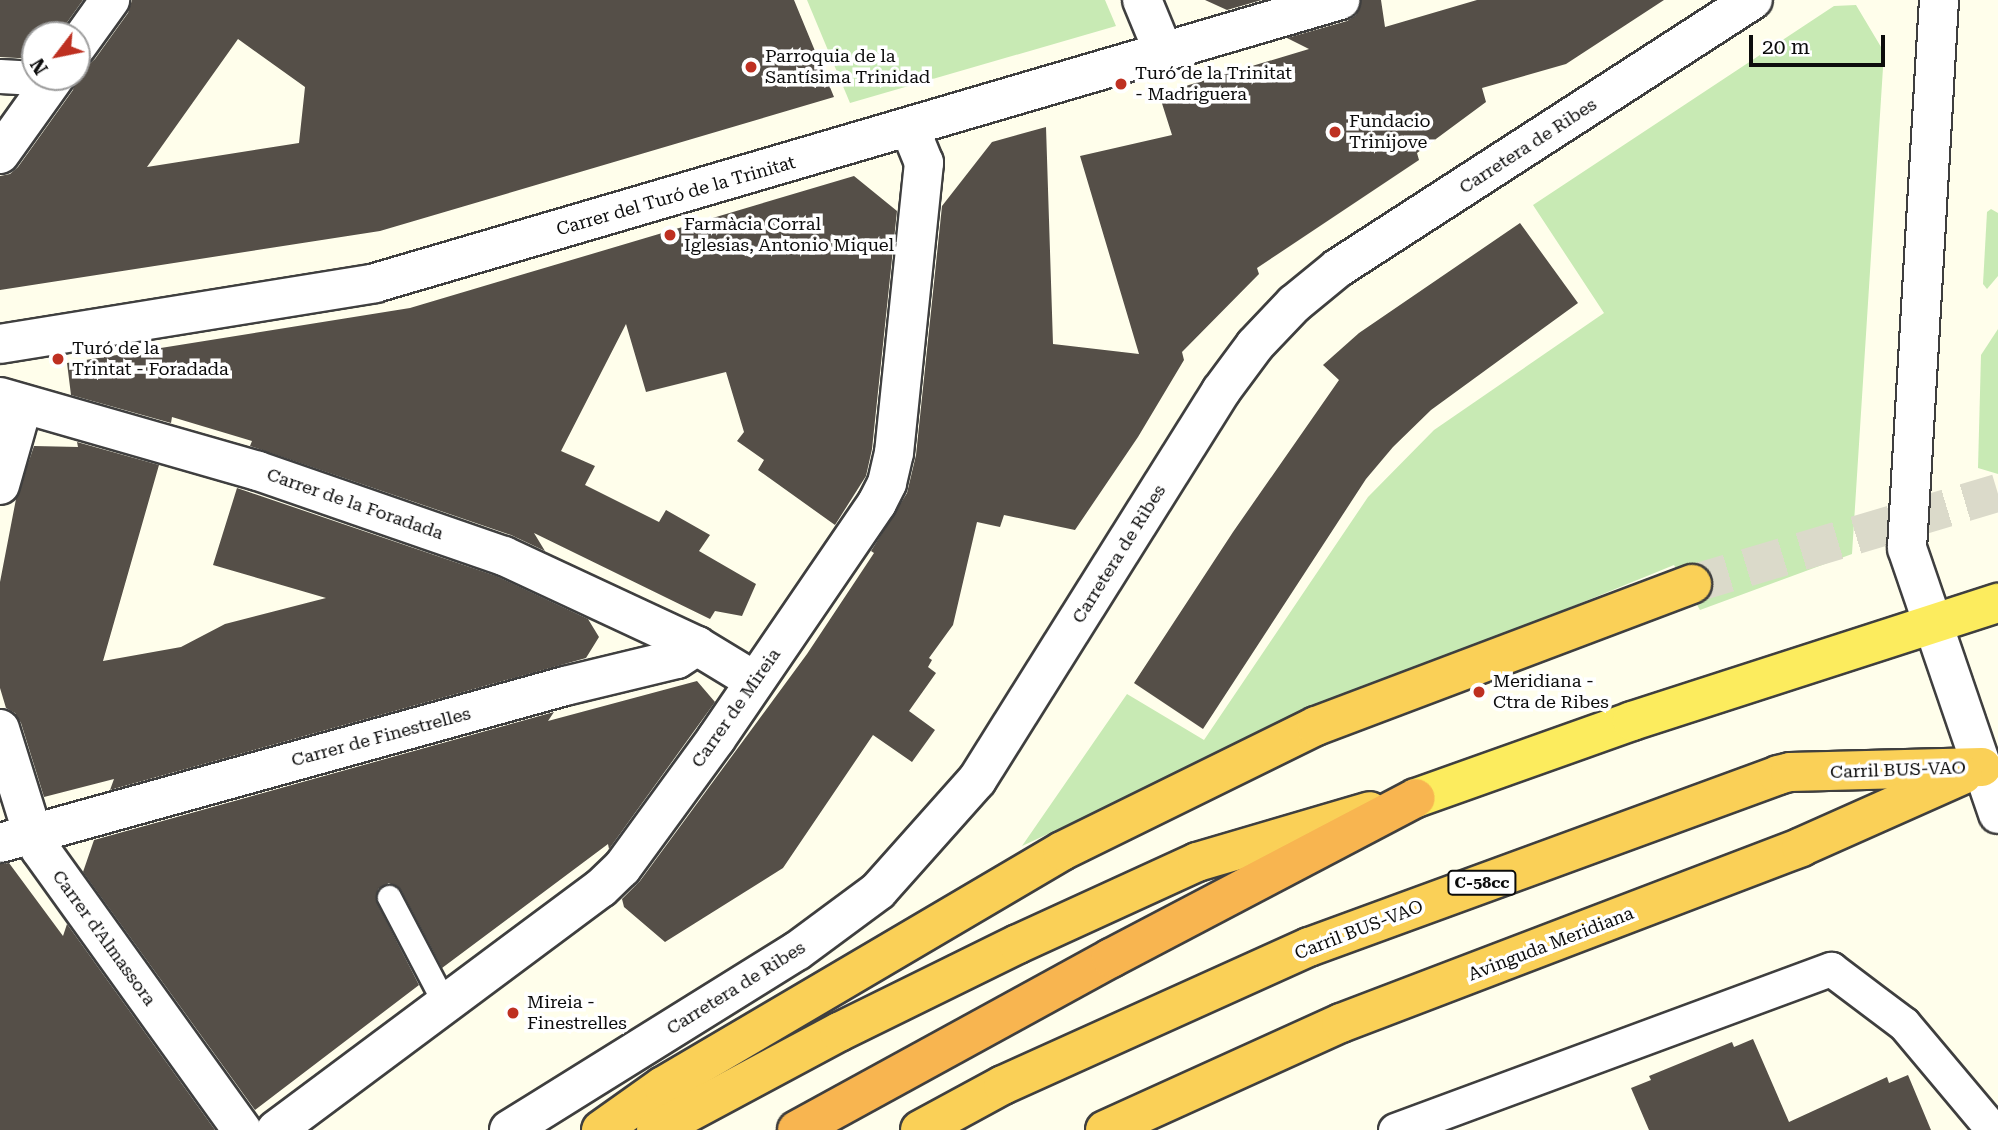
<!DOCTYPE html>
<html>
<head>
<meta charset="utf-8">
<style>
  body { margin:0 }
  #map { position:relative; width:1998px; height:1130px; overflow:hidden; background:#fffeeb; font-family:"Roboto Serif",serif }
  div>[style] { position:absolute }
  .green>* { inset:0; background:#c8eab4 }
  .building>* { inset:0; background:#554f48 }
  .trunk-tunnel>* { height:38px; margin-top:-19px; transform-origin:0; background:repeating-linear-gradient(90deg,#dbdaca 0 38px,transparent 0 57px) }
  .roads { filter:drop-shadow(2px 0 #3f3f3f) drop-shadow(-2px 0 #3f3f3f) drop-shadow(0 2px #3f3f3f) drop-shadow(0 -2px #3f3f3f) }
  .service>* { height:23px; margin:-11.5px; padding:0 11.5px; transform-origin:11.5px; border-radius:11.5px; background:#fff }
  .pedestrian>* { height:33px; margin:-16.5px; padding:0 16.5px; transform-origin:16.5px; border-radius:16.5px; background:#fff }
  .minor>* { height:38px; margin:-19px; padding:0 19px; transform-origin:19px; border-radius:19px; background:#fff }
  .primary>* { height:38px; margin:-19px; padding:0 19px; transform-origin:19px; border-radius:19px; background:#fcec5e }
  .trunk>* { height:38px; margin:-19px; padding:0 19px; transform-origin:19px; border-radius:19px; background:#fad057 }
  .motorway>* { height:38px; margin:-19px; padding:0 19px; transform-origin:19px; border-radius:19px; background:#f8b550 }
  .dots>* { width:19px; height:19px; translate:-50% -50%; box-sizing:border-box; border:4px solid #fff; border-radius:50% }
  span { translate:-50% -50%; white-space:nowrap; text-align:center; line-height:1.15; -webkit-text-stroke:7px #fff; paint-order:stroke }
  .shield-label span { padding:2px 5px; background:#fff; border:2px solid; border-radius:5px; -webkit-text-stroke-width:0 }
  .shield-label { font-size:16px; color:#0c0c0c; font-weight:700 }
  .poi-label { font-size:18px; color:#0c0c0c }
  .left { translate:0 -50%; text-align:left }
  .street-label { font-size:18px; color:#0c0c0c }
  .north { position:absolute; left:21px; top:21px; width:70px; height:70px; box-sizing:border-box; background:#fff; border:2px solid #9e9e9e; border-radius:50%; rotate:238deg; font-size:19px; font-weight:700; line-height:28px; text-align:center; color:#0c0c0c }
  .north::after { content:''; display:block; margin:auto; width:24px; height:32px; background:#be3021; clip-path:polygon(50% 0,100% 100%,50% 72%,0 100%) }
  .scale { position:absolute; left:1749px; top:35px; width:136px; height:32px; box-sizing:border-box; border:4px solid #0c0c0c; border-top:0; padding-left:9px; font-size:21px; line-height:24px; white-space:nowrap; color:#0c0c0c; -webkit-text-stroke:5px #fff; paint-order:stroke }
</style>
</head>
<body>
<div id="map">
  <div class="green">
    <div style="clip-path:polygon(807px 0,1105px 0,1116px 26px,850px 103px)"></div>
    <div style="clip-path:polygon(1856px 5px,1884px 52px,1852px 554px,1700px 610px,1674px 565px,1301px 717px,1022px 846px,1127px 694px,1204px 740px,1368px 497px,1434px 430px,1604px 313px,1533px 205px,1834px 6px)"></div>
    <div style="clip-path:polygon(1991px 209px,1998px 213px,1998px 276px,1987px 289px,1983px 284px,1987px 212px)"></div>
    <div style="clip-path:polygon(1998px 329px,1998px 474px,1978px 468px,1981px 355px)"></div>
  </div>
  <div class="building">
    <div style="clip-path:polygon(0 0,83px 0,58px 35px,35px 35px,35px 59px,0 57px)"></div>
    <div style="clip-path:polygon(evenodd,132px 0,794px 0,834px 97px,380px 231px,0 290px,0 176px,10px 174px,18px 167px,73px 90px,77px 67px,87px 66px,95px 59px,128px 13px,132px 0,238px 39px,305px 87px,299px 143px,147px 167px,238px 39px)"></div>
    <div style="clip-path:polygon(1205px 0,1262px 0,1227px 10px)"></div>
    <div style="clip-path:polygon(1361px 0,1381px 0,1385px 27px,1477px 0,1664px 0,1566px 64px,1482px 88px,1486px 102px,1417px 153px,1419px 160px,1257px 268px,1259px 274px,1182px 352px,1184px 360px,1138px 437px,1075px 530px,1004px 515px,1000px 527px,977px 522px,953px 625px,929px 658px,932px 660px,928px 667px,936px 673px,909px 711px,935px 730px,912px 762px,873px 735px,783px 868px,665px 942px,624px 907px,622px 899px,640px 881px,807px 654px,874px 553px,871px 551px,907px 493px,916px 455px,942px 206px,992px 142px,1046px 127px,1053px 344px,1139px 354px,1080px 156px,1172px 135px,1159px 94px,1309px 49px,1287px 38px,1347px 21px,1356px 15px)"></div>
    <div style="clip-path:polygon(854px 176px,897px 211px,872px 449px,866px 476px,835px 525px,758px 470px,764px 460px,737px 441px,744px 432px,726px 372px,646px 392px,626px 324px,561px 451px,595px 466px,585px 485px,659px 522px,666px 510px,710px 535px,699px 551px,756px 584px,742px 616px,715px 611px,710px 619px,534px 533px,545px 551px,511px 535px,250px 446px,252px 441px,172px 417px,171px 423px,71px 395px,67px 363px,410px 308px)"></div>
    <div style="clip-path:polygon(1520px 223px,1578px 303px,1431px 410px,1393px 447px,1366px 479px,1203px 729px,1134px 683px,1233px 532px,1339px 380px,1323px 365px,1359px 333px)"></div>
    <div style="clip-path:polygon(77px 442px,159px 465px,103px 661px,181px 647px,225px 624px,326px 598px,213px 565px,237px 488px,496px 576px,588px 619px,599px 637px,586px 658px,110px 790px,114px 779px,44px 797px,21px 723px,15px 713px,6px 708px,0 688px,0 582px,16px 499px,34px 446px,78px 447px)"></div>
    <div style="clip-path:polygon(697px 681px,715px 702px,609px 849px,608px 844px,442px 968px,401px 890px,389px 883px,378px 889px,377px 903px,419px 985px,255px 1110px,83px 872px,94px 840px,554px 712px,548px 721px)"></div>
    <div style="clip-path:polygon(9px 863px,63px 936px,67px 924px,215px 1130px,0 1130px,0 864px)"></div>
    <div style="clip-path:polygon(1753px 1039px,1789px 1122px,1887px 1077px,1889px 1083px,1908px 1075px,1931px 1130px,1649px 1130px,1631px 1088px,1651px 1080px,1649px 1076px,1732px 1042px,1734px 1047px)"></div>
  </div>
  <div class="trunk-tunnel">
    <div style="left:1692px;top:584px;width:319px;rotate:-16.6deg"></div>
  </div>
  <div class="roads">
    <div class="service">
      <div style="left:389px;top:897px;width:121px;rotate:62.4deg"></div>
    </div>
    <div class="pedestrian">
      <div style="left:0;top:76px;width:54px;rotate:3.2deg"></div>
      <div style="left:1395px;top:1130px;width:465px;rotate:-20.3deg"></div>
      <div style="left:1831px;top:969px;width:91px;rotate:37deg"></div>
      <div style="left:1904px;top:1024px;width:138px;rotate:50deg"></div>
    </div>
    <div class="minor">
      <div style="left:1142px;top:0;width:57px;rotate:67.5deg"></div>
      <div style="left:1939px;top:0;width:549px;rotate:93.34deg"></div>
      <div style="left:1907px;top:548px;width:281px;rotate:71.1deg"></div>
      <div style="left:77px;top:46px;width:57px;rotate:-54.3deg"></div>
      <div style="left:0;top:154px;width:95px;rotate:-54.5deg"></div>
      <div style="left:0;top:344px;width:380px;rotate:-9.2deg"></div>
      <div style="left:375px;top:283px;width:1006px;rotate:-16.34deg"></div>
      <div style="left:0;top:397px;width:268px;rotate:16deg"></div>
      <div style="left:258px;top:471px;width:260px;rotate:19.1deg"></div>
      <div style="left:504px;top:556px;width:213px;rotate:25deg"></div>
      <div style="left:0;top:485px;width:84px;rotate:-74.1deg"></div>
      <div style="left:0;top:729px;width:111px;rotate:72.7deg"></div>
      <div style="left:33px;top:835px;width:16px;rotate:63deg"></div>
      <div style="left:40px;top:849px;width:346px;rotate:54.3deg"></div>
      <div style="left:0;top:843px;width:586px;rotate:-15.53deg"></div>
      <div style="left:565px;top:686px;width:115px;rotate:-13.6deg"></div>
      <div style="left:677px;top:659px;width:24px;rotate:-33deg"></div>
      <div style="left:697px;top:646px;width:66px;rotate:31.3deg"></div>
      <div style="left:276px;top:1130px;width:405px;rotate:-36.7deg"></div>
      <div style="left:601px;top:888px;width:29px;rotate:-44deg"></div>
      <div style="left:622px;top:868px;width:160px;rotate:-53.9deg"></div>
      <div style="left:716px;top:739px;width:286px;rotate:-55.7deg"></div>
      <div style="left:877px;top:503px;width:22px;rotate:-63deg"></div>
      <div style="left:887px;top:483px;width:31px;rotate:-77deg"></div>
      <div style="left:894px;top:453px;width:292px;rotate:-84.1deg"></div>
      <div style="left:924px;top:163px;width:38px;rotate:-112deg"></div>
      <div style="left:509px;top:1130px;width:339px;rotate:-31.9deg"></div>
      <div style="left:797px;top:951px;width:101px;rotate:-36.5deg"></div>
      <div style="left:878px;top:891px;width:149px;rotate:-48.3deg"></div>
      <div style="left:977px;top:780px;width:459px;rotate:-57.9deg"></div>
      <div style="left:1221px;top:391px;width:57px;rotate:-53.5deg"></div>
      <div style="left:1255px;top:345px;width:57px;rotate:-46.4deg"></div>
      <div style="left:1294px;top:304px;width:57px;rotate:-39.3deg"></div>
      <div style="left:1338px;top:268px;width:494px;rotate:-32.9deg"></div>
    </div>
    <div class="primary">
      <div style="left:1416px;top:798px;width:229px;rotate:-19.6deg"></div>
      <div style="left:1632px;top:721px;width:385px;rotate:-17.9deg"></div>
    </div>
    <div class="trunk">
      <div style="left:601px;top:1130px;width:76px;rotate:-35.4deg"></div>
      <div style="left:663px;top:1086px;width:463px;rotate:-30.5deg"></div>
      <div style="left:1062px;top:851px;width:283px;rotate:-26.2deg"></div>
      <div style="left:1316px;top:726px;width:402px;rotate:-20.7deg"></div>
      <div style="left:656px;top:1130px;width:208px;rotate:-28.2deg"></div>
      <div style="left:839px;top:1032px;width:199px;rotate:-26.2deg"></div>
      <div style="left:1018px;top:944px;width:197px;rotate:-24.6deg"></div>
      <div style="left:1197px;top:862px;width:180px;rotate:-16.4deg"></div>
      <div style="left:920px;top:1130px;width:94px;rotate:-28.5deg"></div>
      <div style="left:1003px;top:1085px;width:336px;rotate:-24.3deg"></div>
      <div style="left:1309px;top:947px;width:500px;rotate:-20.1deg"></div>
      <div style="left:1778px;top:775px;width:12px;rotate:-14deg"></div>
      <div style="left:1790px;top:772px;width:192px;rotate:-1.5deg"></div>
      <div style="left:1105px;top:1130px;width:259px;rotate:-24.4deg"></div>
      <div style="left:1341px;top:1023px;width:493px;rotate:-20.9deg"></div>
      <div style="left:1801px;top:847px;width:177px;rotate:-24deg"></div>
    </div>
    <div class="motorway">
      <div style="left:797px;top:1130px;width:358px;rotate:-28.7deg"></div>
      <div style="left:1111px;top:958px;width:344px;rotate:-27.7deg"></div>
    </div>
  </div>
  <div class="dots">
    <div style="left:751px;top:67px;background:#be3021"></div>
    <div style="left:1121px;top:84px;background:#be3021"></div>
    <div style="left:1335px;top:132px;background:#be3021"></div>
    <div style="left:670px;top:235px;background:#be3021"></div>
    <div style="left:58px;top:359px;background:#be3021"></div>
    <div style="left:1479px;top:692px;background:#be3021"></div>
    <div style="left:513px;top:1013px;background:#be3021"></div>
  </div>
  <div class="shield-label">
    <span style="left:1482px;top:883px">C-58cc</span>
  </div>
  <div class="poi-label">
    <span class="left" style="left:765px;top:67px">Parroquia de la<br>Santísima Trinidad</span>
    <span class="left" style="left:1135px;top:84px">Turó de la Trinitat<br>- Madriguera</span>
    <span class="left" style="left:1349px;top:132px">Fundacio<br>Trinijove</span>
    <span class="left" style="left:684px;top:235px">Farmàcia Corral<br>Iglesias, Antonio Miquel</span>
    <span class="left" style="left:72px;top:359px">Turó de la<br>Trintat - Foradada</span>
    <span class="left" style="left:1493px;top:692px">Meridiana -<br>Ctra de Ribes</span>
    <span class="left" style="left:527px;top:1013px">Mireia -<br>Finestrelles</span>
  </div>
  <div class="street-label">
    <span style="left:1528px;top:146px;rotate:-33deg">Carretera de Ribes</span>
    <span style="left:676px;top:196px;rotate:-16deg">Carrer del Turó de la Trinitat</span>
    <span style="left:355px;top:504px;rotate:19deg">Carrer de la Foradada</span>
    <span style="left:1119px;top:554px;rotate:-58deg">Carretera de Ribes</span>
    <span style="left:736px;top:708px;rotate:-55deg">Carrer de Mireia</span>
    <span style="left:381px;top:737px;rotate:-15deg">Carrer de Finestrelles</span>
    <span style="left:1898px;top:770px;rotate:-2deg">Carril BUS-VAO</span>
    <span style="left:1359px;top:930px;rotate:-21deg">Carril BUS-VAO</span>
    <span style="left:104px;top:938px;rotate:54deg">Carrer d'Almassora</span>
    <span style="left:1551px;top:944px;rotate:-21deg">Avinguda Meridiana</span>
    <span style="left:736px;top:988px;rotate:-32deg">Carretera de Ribes</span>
  </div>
  <div class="north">N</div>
  <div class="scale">20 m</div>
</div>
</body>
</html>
